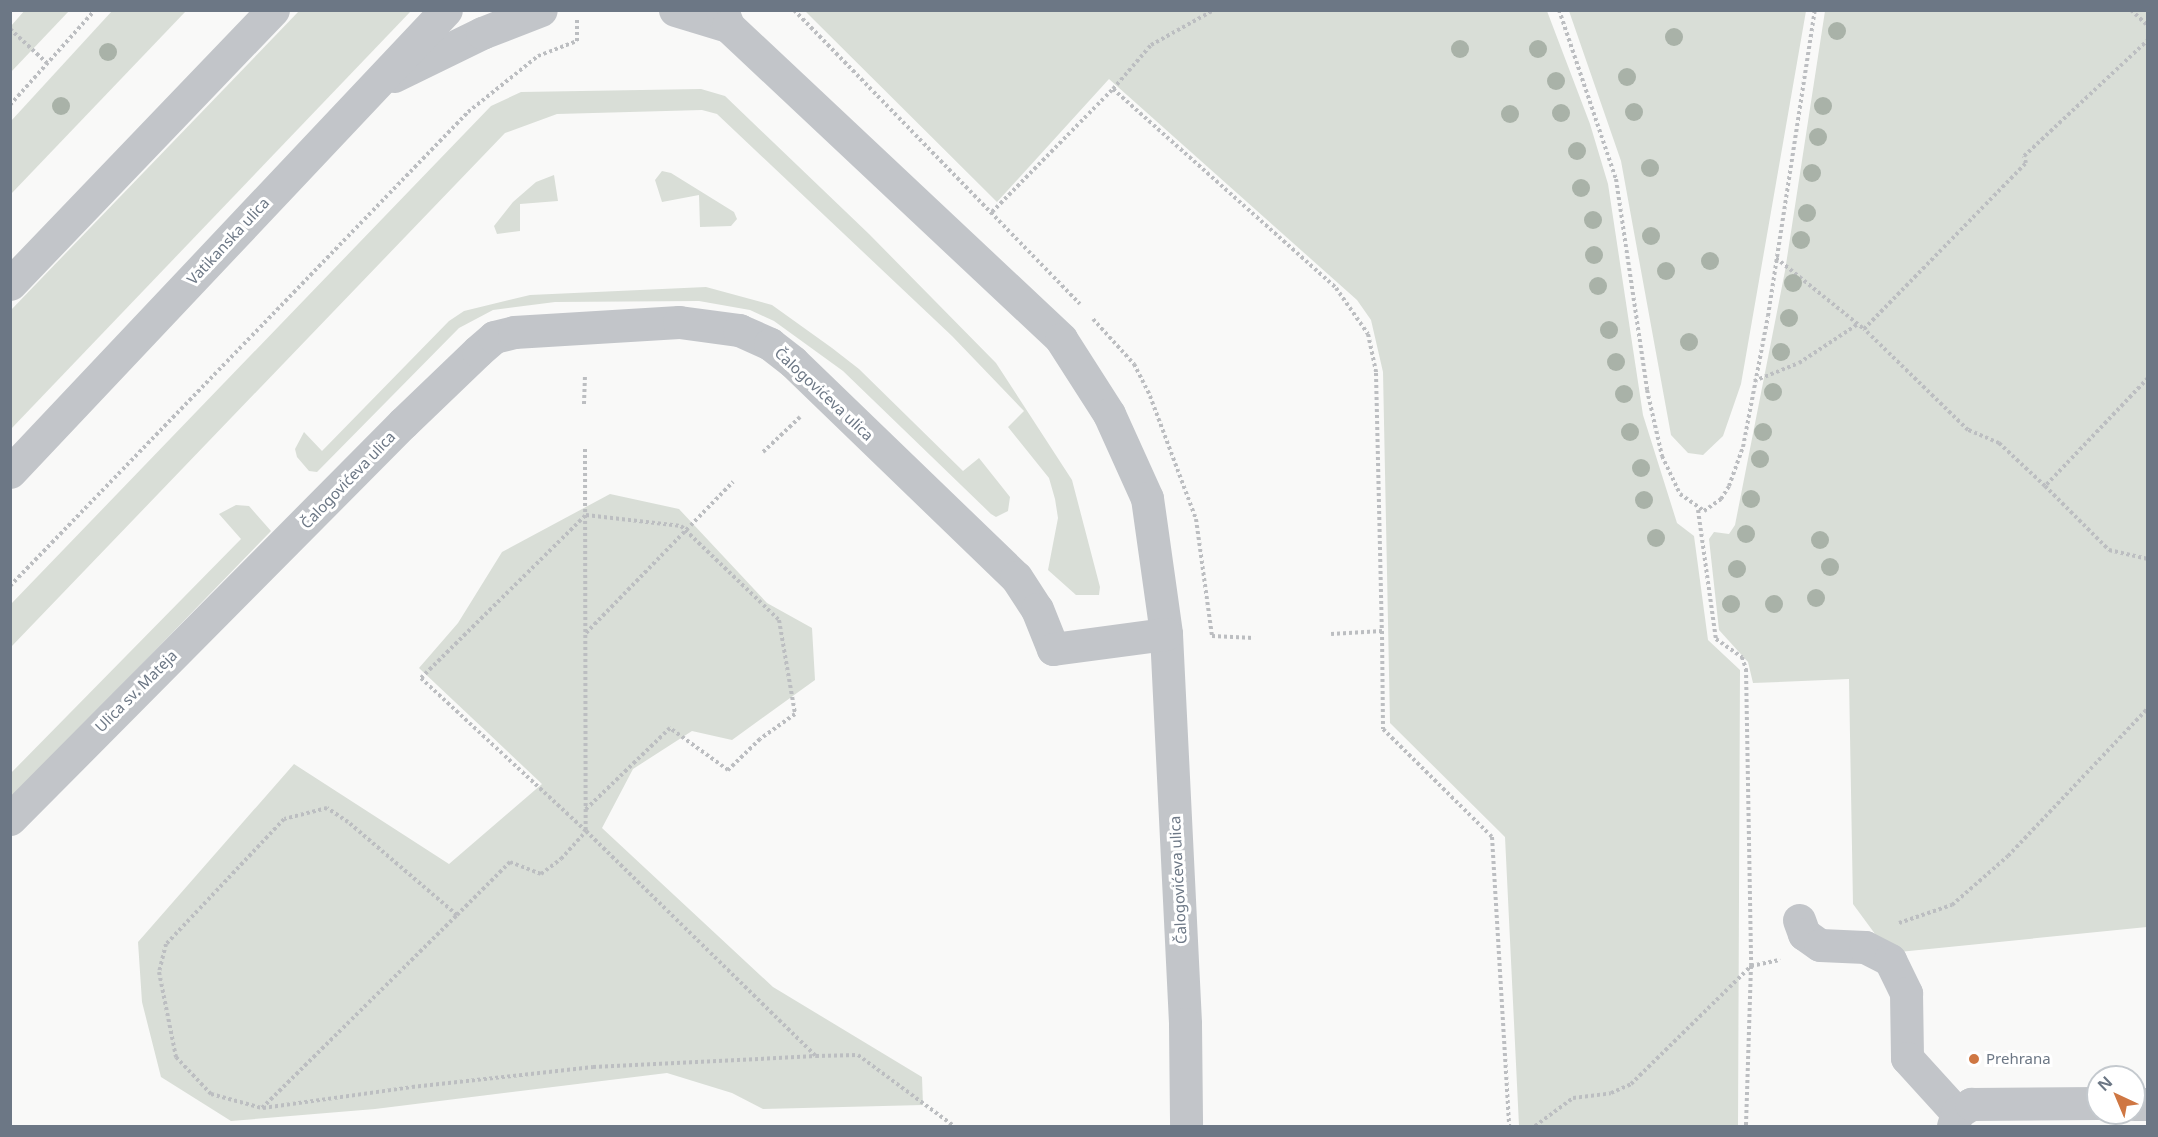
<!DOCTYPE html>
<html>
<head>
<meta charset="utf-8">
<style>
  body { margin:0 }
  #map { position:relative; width:2158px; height:1137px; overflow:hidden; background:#f9f9f8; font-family:"Noto Sans",sans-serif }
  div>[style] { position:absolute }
  .green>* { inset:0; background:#d9ded7 }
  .path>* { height:4px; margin-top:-2px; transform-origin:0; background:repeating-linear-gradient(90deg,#bcbec1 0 3px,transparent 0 6px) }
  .minor>* { height:33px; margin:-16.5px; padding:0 16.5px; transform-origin:16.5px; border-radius:16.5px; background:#c2c5c9 }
  .trees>* { width:18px; height:18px; margin:-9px; border-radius:50%; background:#a9b2a8 }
  .dots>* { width:16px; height:16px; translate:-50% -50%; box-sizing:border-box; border:3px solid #fff; border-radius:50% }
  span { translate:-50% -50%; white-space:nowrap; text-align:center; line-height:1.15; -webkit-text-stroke:6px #fff; paint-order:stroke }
  .street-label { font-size:15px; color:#6c7785 }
  .poi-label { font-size:15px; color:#6c7785 }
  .left { translate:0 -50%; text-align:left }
  .frame { position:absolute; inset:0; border:12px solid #6c7785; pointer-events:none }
  .north { position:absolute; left:2086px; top:1065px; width:60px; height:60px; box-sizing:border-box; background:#fff; border:2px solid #c4c9ce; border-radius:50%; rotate:316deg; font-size:16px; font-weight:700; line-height:24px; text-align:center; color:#6c7785 }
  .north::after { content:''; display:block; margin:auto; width:21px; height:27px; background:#cf7743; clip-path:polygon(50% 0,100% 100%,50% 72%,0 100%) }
</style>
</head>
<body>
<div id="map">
  <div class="green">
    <div style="clip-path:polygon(25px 10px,69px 11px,11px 72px,11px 26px)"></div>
    <div style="clip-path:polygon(112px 11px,186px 11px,11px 194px,11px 121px)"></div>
    <div style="clip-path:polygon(299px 11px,411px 11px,11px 429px,11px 310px)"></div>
    <div style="clip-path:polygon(805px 11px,1547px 11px,1590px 124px,1608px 184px,1643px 415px,1677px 523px,1694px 536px,1708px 640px,1740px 670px,1738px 1126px,1519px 1126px,1505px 837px,1390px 723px,1383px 372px,1371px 320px,1357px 300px,1109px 79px,997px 202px)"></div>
    <div style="clip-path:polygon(1569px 11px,1806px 11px,1741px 384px,1723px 436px,1703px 455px,1688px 453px,1671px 435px,1621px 161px)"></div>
    <div style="clip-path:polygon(1825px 11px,2147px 11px,2147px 927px,1889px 953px,1853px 904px,1849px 679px,1753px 683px,1748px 662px,1719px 630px,1709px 539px,1714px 532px,1729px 534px,1735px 525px,1785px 271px)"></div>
    <div style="clip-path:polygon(701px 89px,725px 96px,869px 234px,996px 363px,1072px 480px,1100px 587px,1099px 595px,1076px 595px,1048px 570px,1058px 518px,1055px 499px,1049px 478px,1008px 427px,1024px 411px,952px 336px,717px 114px,702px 110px,557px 114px,505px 133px,11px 647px,11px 604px,491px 106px,521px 92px)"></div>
    <div style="clip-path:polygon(662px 171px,671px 173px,734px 212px,737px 219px,731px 226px,700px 227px,699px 195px,662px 202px,655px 180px)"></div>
    <div style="clip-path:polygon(554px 175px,558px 201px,520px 204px,520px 231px,497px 234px,494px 226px,513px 202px,536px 182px)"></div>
    <div style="clip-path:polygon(706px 287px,772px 305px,832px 348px,859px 369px,963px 471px,979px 458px,1010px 497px,1008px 511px,996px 517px,991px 514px,843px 371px,774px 321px,750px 310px,699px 301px,555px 302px,493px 310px,459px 328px,317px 472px,309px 471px,297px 457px,295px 449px,304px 432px,322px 451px,449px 321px,464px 311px,530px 295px)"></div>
    <div style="clip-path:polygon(610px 494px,679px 509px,767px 603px,812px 628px,815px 680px,732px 740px,692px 731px,633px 769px,602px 828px,773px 987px,922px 1077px,923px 1105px,763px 1109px,732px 1093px,667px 1073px,375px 1109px,231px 1121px,161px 1077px,142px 1002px,138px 942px,294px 764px,449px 864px,542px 784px,419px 668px,458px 623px,502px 552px)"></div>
    <div style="clip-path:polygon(236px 505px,249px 506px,271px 531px,11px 799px,10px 774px,241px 539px,219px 514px)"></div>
  </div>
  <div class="path">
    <div style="left:794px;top:10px;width:410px;rotate:45.8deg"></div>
    <div style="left:1559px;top:10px;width:178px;rotate:71.4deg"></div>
    <div style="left:1616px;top:179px;width:213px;rotate:81.6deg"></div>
    <div style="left:1647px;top:390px;width:68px;rotate:77.2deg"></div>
    <div style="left:1662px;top:456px;width:42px;rotate:64.7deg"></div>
    <div style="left:1680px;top:494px;width:29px;rotate:35deg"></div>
    <div style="left:1704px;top:511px;width:21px;rotate:-35deg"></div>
    <div style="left:1721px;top:499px;width:15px;rotate:-58deg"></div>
    <div style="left:1729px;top:486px;width:41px;rotate:-70.3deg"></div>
    <div style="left:1743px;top:447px;width:133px;rotate:-79.2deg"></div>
    <div style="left:1768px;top:316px;width:310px;rotate:-81.3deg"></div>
    <div style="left:2131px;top:10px;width:23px;rotate:43deg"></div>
    <div style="left:10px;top:29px;width:52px;rotate:42.6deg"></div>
    <div style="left:1113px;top:89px;width:58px;rotate:-49.2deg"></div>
    <div style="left:1151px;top:45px;width:72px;rotate:-29.1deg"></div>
    <div style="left:10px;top:105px;width:127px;rotate:-48.2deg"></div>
    <div style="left:992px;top:212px;width:173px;rotate:-45.5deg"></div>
    <div style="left:1113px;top:89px;width:299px;rotate:41.7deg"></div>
    <div style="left:1336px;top:288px;width:56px;rotate:55.2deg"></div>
    <div style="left:1368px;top:334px;width:40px;rotate:78deg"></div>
    <div style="left:1376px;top:373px;width:258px;rotate:88.7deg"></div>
    <div style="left:1382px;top:631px;width:51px;rotate:176.6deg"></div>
    <div style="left:1776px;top:258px;width:113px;rotate:38.9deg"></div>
    <div style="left:1093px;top:319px;width:61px;rotate:47.7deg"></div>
    <div style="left:1134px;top:364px;width:36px;rotate:63deg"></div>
    <div style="left:1150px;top:396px;width:131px;rotate:69.5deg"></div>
    <div style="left:1196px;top:519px;width:118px;rotate:82.2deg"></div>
    <div style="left:1212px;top:636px;width:42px;rotate:2.7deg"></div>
    <div style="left:2148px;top:378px;width:149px;rotate:133.6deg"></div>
    <div style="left:2045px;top:486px;width:91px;rotate:45deg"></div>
    <div style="left:2109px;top:550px;width:40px;rotate:13deg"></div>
    <div style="left:1754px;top:381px;width:48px;rotate:-21.8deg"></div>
    <div style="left:1799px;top:363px;width:71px;rotate:-33.5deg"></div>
    <div style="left:584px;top:404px;width:27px;rotate:-88deg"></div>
    <div style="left:585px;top:449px;width:382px;rotate:89.9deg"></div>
    <div style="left:586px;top:831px;width:322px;rotate:44.4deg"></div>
    <div style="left:816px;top:1056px;width:42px;rotate:-1.4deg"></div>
    <div style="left:858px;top:1055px;width:119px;rotate:36.5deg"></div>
    <div style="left:763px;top:452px;width:51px;rotate:-43.4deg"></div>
    <div style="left:2045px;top:486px;width:63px;rotate:-136.9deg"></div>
    <div style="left:1999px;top:443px;width:34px;rotate:-157deg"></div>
    <div style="left:1968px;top:430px;width:145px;rotate:-135.8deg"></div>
    <div style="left:1864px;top:329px;width:232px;rotate:-45.7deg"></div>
    <div style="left:2026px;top:163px;width:7px;rotate:-106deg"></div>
    <div style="left:2024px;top:156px;width:170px;rotate:-43.1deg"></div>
    <div style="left:1698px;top:510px;width:130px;rotate:82.1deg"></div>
    <div style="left:1716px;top:639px;width:32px;rotate:35deg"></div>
    <div style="left:1742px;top:657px;width:13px;rotate:72deg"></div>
    <div style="left:1746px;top:669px;width:297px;rotate:89deg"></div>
    <div style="left:1751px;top:966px;width:160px;rotate:91.8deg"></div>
    <div style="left:10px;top:586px;width:659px;rotate:-45.98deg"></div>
    <div style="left:468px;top:112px;width:90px;rotate:-38.7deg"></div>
    <div style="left:538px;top:56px;width:42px;rotate:-21deg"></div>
    <div style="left:577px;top:41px;width:22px;rotate:-90deg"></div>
    <div style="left:1382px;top:631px;width:98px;rotate:89.4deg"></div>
    <div style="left:1383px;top:729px;width:153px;rotate:44.7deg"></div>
    <div style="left:1492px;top:837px;width:289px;rotate:86.6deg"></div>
    <div style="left:586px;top:633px;width:211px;rotate:-45.8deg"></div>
    <div style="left:457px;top:915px;width:143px;rotate:-139.5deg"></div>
    <div style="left:348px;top:822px;width:25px;rotate:-146deg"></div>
    <div style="left:327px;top:808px;width:44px;rotate:165.7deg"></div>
    <div style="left:284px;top:819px;width:172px;rotate:133.3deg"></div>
    <div style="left:166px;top:944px;width:29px;rotate:104deg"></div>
    <div style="left:159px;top:972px;width:87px;rotate:78.7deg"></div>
    <div style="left:176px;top:1057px;width:51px;rotate:46.6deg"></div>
    <div style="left:211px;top:1094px;width:53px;rotate:15.4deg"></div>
    <div style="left:262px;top:1108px;width:274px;rotate:-44.7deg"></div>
    <div style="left:457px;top:915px;width:75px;rotate:-45deg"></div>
    <div style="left:510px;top:862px;width:33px;rotate:21deg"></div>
    <div style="left:541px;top:874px;width:25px;rotate:-37deg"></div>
    <div style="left:561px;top:859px;width:38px;rotate:-48deg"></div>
    <div style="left:586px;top:831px;width:225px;rotate:-137.2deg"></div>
    <div style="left:421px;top:678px;width:232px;rotate:-44.7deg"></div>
    <div style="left:586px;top:515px;width:96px;rotate:6.6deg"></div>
    <div style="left:681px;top:526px;width:136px;rotate:43.8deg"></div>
    <div style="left:779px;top:620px;width:95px;rotate:80.3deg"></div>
    <div style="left:795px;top:714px;width:43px;rotate:144.5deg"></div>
    <div style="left:760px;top:739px;width:45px;rotate:135.9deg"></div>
    <div style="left:728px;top:770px;width:72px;rotate:-144.1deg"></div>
    <div style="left:670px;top:728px;width:117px;rotate:136deg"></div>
    <div style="left:1899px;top:923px;width:56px;rotate:-18.8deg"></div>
    <div style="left:1952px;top:905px;width:74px;rotate:-41.2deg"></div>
    <div style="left:2008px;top:856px;width:204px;rotate:-46.6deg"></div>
    <div style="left:263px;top:1108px;width:150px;rotate:-8deg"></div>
    <div style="left:412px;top:1087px;width:182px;rotate:-6.3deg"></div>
    <div style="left:593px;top:1067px;width:223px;rotate:-2.8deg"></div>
    <div style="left:1535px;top:1126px;width:47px;rotate:-36.4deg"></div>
    <div style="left:1573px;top:1098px;width:38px;rotate:-7deg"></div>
    <div style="left:1611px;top:1093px;width:22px;rotate:-24deg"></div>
    <div style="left:1631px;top:1084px;width:168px;rotate:-44.5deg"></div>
    <div style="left:1751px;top:966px;width:30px;rotate:-12deg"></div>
  </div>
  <div class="minor">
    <div style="left:675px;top:10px;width:55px;rotate:16.8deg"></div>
    <div style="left:722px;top:10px;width:17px;rotate:69deg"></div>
    <div style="left:728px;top:26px;width:457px;rotate:43.2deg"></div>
    <div style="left:1061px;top:339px;width:89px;rotate:57.4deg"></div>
    <div style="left:1109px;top:414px;width:92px;rotate:65.7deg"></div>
    <div style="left:1147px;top:498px;width:137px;rotate:82deg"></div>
    <div style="left:1166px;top:634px;width:390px;rotate:87.2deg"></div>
    <div style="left:1185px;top:1024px;width:102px;rotate:89.4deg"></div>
    <div style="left:394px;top:76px;width:98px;rotate:-26deg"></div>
    <div style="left:482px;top:33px;width:63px;rotate:-21.3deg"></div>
    <div style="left:10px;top:284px;width:380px;rotate:-46.2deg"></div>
    <div style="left:10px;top:472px;width:635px;rotate:-46.66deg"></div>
    <div style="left:10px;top:819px;width:558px;rotate:-45.22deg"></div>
    <div style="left:403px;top:423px;width:104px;rotate:-43.8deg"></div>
    <div style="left:478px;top:351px;width:21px;rotate:-41deg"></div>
    <div style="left:494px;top:337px;width:21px;rotate:-14deg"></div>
    <div style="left:514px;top:332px;width:165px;rotate:-3.5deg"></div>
    <div style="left:679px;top:322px;width:61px;rotate:7.6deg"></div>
    <div style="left:739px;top:330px;width:34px;rotate:24deg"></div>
    <div style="left:770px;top:344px;width:29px;rotate:38deg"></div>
    <div style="left:793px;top:362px;width:310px;rotate:44deg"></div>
    <div style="left:1016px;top:577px;width:38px;rotate:57deg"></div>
    <div style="left:1037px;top:609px;width:43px;rotate:68.2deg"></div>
    <div style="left:1053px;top:649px;width:114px;rotate:-7.6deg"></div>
    <div style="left:1799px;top:920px;width:15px;rotate:70deg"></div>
    <div style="left:1804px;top:934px;width:19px;rotate:35deg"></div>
    <div style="left:1820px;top:945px;width:45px;rotate:2.5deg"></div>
    <div style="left:1865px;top:947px;width:28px;rotate:27deg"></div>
    <div style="left:1890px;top:960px;width:37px;rotate:64deg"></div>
    <div style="left:1906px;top:993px;width:65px;rotate:89.1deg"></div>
    <div style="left:1907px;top:1058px;width:74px;rotate:47.7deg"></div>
    <div style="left:2134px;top:1104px;width:14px"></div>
    <div style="left:1953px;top:1126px;width:14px;rotate:-73deg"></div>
    <div style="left:1957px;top:1113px;width:17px;rotate:-33deg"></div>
    <div style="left:1971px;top:1104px;width:127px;rotate:-0.5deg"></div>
  </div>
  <div class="trees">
    <div style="left:1837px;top:31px"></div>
    <div style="left:1674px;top:37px"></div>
    <div style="left:1460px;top:49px"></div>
    <div style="left:1538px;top:49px"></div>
    <div style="left:108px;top:52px"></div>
    <div style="left:1627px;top:77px"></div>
    <div style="left:1556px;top:81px"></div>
    <div style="left:61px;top:106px"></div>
    <div style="left:1823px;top:106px"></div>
    <div style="left:1634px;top:112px"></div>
    <div style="left:1561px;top:113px"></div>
    <div style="left:1510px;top:114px"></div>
    <div style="left:1818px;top:137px"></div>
    <div style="left:1577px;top:151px"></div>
    <div style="left:1650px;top:168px"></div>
    <div style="left:1812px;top:173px"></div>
    <div style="left:1581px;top:188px"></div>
    <div style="left:1807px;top:213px"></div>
    <div style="left:1593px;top:220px"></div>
    <div style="left:1651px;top:236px"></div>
    <div style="left:1801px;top:240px"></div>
    <div style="left:1594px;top:255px"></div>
    <div style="left:1710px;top:261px"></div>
    <div style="left:1666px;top:271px"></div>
    <div style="left:1793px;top:283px"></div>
    <div style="left:1598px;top:286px"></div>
    <div style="left:1789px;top:318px"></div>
    <div style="left:1609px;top:330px"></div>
    <div style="left:1689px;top:342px"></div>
    <div style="left:1781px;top:352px"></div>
    <div style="left:1616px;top:362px"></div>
    <div style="left:1773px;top:392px"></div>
    <div style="left:1624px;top:394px"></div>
    <div style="left:1630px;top:432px"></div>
    <div style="left:1763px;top:432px"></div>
    <div style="left:1760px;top:459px"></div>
    <div style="left:1641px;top:468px"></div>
    <div style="left:1751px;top:499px"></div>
    <div style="left:1644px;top:500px"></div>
    <div style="left:1746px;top:534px"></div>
    <div style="left:1656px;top:538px"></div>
    <div style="left:1820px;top:540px"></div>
    <div style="left:1830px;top:567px"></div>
    <div style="left:1737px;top:569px"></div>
    <div style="left:1816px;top:598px"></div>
    <div style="left:1731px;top:604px"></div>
    <div style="left:1774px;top:604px"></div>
  </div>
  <div class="dots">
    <div style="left:1974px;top:1059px;background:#cf7743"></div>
  </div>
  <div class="street-label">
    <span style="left:228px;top:241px;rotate:-47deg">Vatikanska ulica</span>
    <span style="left:824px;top:394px;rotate:43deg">Čalogovićeva ulica</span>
    <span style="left:348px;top:480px;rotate:-46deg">Čalogovićeva ulica</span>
    <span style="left:136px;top:691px;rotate:-45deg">Ulica sv. Mateja</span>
    <span style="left:1178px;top:880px;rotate:-93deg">Čalogovićeva ulica</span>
  </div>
  <div class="poi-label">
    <span class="left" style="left:1986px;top:1059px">Prehrana</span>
  </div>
  <div class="frame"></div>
  <div class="north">N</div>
</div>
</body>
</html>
